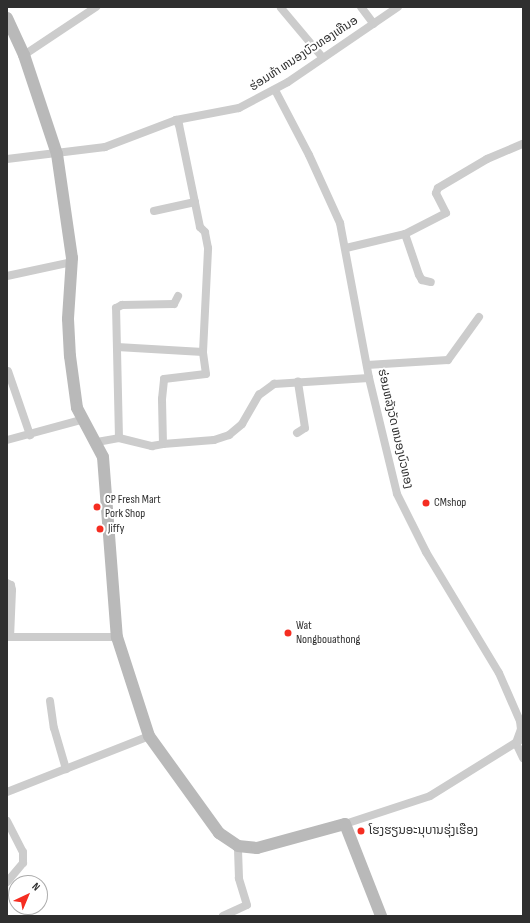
<!DOCTYPE html>
<html>
<head>
<meta charset="utf-8">
<style>
  body { margin:0 }
  #map { position:relative; width:530px; height:923px; overflow:hidden; background:#fff; font-family:"Sofia Sans Condensed","Noto Sans Lao",sans-serif }
  div>[style] { position:absolute }
  .street>* { height:8px; margin:-4px; padding:0 4px; transform-origin:4px; border-radius:4px; background:#ccc }
  .secondary>* { height:12px; margin:-6px; padding:0 6px; transform-origin:6px; border-radius:6px; background:#b9b9b9 }
  .dots>* { width:11px; height:11px; translate:-50% -50%; box-sizing:border-box; border:2px solid #fff; border-radius:50% }
  span { translate:-50% -50%; white-space:nowrap; text-align:center; line-height:1.15; -webkit-text-stroke:4px #fff; paint-order:stroke }
  .street-label { font-size:12px; color:#2f2f2f }
  .poi-label { font-size:12px; color:#2f2f2f }
  .left { translate:0 -50%; text-align:left }
  .frame { position:absolute; inset:0; border:8px solid #2f2f2f; pointer-events:none }
  .north { position:absolute; left:8px; top:875px; width:40px; height:40px; box-sizing:border-box; background:#fff; border:1px solid #acacac; border-radius:50%; rotate:44deg; font-size:11px; font-weight:700; line-height:16px; text-align:center; color:#2f2f2f }
  .north::after { content:''; display:block; margin:auto; width:14px; height:18px; background:#f52d21; clip-path:polygon(50% 0,100% 100%,50% 72%,0 100%) }
</style>
</head>
<body>
<div id="map">
  <div class="street">
    <div style="left:361px;top:7px;width:21px;rotate:53deg"></div>
    <div style="left:281px;top:8px;width:65px;rotate:50deg"></div>
    <div style="left:24px;top:55px;width:87px;rotate:-33.7deg"></div>
    <div style="left:275px;top:90px;width:73px;rotate:62.4deg"></div>
    <div style="left:309px;top:155px;width:75px;rotate:65.5deg"></div>
    <div style="left:340px;top:223px;width:158px;rotate:79.4deg"></div>
    <div style="left:369px;top:378px;width:119px;rotate:76.4deg"></div>
    <div style="left:397px;top:494px;width:65px;rotate:63.4deg"></div>
    <div style="left:426px;top:552px;width:141px;rotate:58.9deg"></div>
    <div style="left:499px;top:673px;width:52px;rotate:66.4deg"></div>
    <div style="left:520px;top:721px;width:8px;rotate:83deg"></div>
    <div style="left:521px;top:729px;width:15px;rotate:110deg"></div>
    <div style="left:516px;top:743px;width:17px;rotate:65deg"></div>
    <div style="left:7px;top:159px;width:99px;rotate:-7deg"></div>
    <div style="left:105px;top:147px;width:76px;rotate:-20.8deg"></div>
    <div style="left:176px;top:120px;width:64px;rotate:-10.8deg"></div>
    <div style="left:239px;top:108px;width:55px;rotate:-28deg"></div>
    <div style="left:288px;top:82px;width:133px;rotate:-34.3deg"></div>
    <div style="left:154px;top:211px;width:42px;rotate:-12.4deg"></div>
    <div style="left:405px;top:234px;width:43px;rotate:71.1deg"></div>
    <div style="left:419px;top:275px;width:6px;rotate:59deg"></div>
    <div style="left:422px;top:280px;width:9px;rotate:13deg"></div>
    <div style="left:346px;top:248px;width:61px;rotate:-13.3deg"></div>
    <div style="left:405px;top:234px;width:46px;rotate:-27.1deg"></div>
    <div style="left:446px;top:213px;width:22px;rotate:-117deg"></div>
    <div style="left:436px;top:193px;width:5px;rotate:-68deg"></div>
    <div style="left:438px;top:188px;width:57px;rotate:-30.6deg"></div>
    <div style="left:487px;top:159px;width:39px;rotate:-23deg"></div>
    <div style="left:7px;top:276px;width:66px;rotate:-12.2deg"></div>
    <div style="left:117px;top:347px;width:86px;rotate:3.3deg"></div>
    <div style="left:203px;top:352px;width:104px;rotate:-87.2deg"></div>
    <div style="left:208px;top:248px;width:16px;rotate:-101deg"></div>
    <div style="left:205px;top:232px;width:7px;rotate:-135deg"></div>
    <div style="left:200px;top:227px;width:104px;rotate:-101.6deg"></div>
    <div style="left:179px;top:125px;width:6px;rotate:-121deg"></div>
    <div style="left:367px;top:365px;width:81px;rotate:-3.5deg"></div>
    <div style="left:448px;top:360px;width:53px;rotate:-54.2deg"></div>
    <div style="left:8px;top:371px;width:68px;rotate:71deg"></div>
    <div style="left:297px;top:433px;width:9px;rotate:-32deg"></div>
    <div style="left:305px;top:428px;width:47px;rotate:-98.7deg"></div>
    <div style="left:119px;top:438px;width:130px;rotate:-91.3deg"></div>
    <div style="left:116px;top:308px;width:7px;rotate:-27deg"></div>
    <div style="left:122px;top:305px;width:52px;rotate:-1.1deg"></div>
    <div style="left:174px;top:304px;width:9px;rotate:-63deg"></div>
    <div style="left:7px;top:440px;width:77px;rotate:-15.1deg"></div>
    <div style="left:97px;top:442px;width:22px;rotate:-10deg"></div>
    <div style="left:119px;top:438px;width:34px;rotate:14deg"></div>
    <div style="left:152px;top:446px;width:11px;rotate:-10deg"></div>
    <div style="left:163px;top:444px;width:45px;rotate:-91.3deg"></div>
    <div style="left:162px;top:399px;width:20px;rotate:-84deg"></div>
    <div style="left:164px;top:379px;width:42px;rotate:-6.8deg"></div>
    <div style="left:206px;top:374px;width:22px;rotate:-98deg"></div>
    <div style="left:163px;top:444px;width:51px;rotate:-4.5deg"></div>
    <div style="left:214px;top:440px;width:16px;rotate:-18deg"></div>
    <div style="left:229px;top:435px;width:17px;rotate:-40deg"></div>
    <div style="left:242px;top:424px;width:34px;rotate:-60deg"></div>
    <div style="left:259px;top:395px;width:19px;rotate:-36deg"></div>
    <div style="left:274px;top:384px;width:95px;rotate:-3.6deg"></div>
    <div style="left:7px;top:583px;width:4px;rotate:27deg"></div>
    <div style="left:11px;top:585px;width:5px;rotate:79deg"></div>
    <div style="left:12px;top:590px;width:47px;rotate:92.4deg"></div>
    <div style="left:7px;top:637px;width:110px"></div>
    <div style="left:50px;top:701px;width:27px;rotate:82deg"></div>
    <div style="left:54px;top:728px;width:43px;rotate:73.7deg"></div>
    <div style="left:7px;top:792px;width:153px;rotate:-21.5deg"></div>
    <div style="left:7px;top:821px;width:35px;rotate:63deg"></div>
    <div style="left:23px;top:852px;width:11px;rotate:90deg"></div>
    <div style="left:23px;top:863px;width:25px;rotate:130deg"></div>
    <div style="left:345px;top:824px;width:89px;rotate:-18.2deg"></div>
    <div style="left:430px;top:796px;width:106px;rotate:-31.9deg"></div>
    <div style="left:223px;top:916px;width:26px;rotate:-25deg"></div>
    <div style="left:247px;top:905px;width:28px;rotate:-107deg"></div>
    <div style="left:239px;top:878px;width:32px;rotate:-92deg"></div>
  </div>
  <div class="secondary">
    <div style="left:7px;top:18px;width:41px;rotate:65.3deg"></div>
    <div style="left:24px;top:55px;width:104px;rotate:71.6deg"></div>
    <div style="left:57px;top:154px;width:105px;rotate:81.8deg"></div>
    <div style="left:72px;top:258px;width:61px;rotate:93.8deg"></div>
    <div style="left:68px;top:319px;width:37px;rotate:87deg"></div>
    <div style="left:70px;top:356px;width:52px;rotate:82.3deg"></div>
    <div style="left:77px;top:408px;width:55px;rotate:62deg"></div>
    <div style="left:103px;top:457px;width:181px;rotate:85.6deg"></div>
    <div style="left:117px;top:637px;width:104px;rotate:72.1deg"></div>
    <div style="left:149px;top:736px;width:120px;rotate:54.2deg"></div>
    <div style="left:219px;top:833px;width:23px;rotate:34deg"></div>
    <div style="left:238px;top:846px;width:19px;rotate:6deg"></div>
    <div style="left:257px;top:848px;width:91px;rotate:-15.3deg"></div>
    <div style="left:345px;top:824px;width:99px;rotate:68.6deg"></div>
  </div>
  <div class="dots">
    <div style="left:426px;top:503px;background:#f52d21"></div>
    <div style="left:97px;top:507px;background:#f52d21"></div>
    <div style="left:100px;top:529px;background:#f52d21"></div>
    <div style="left:288px;top:633px;background:#f52d21"></div>
    <div style="left:361px;top:831px;background:#f52d21"></div>
  </div>
  <div class="street-label">
    <span style="left:304px;top:54px;rotate:-33deg">ຮ່ອມຫ້າ ຫນອງບົວທອງເຫືນອ</span>
    <span style="left:395px;top:429px;rotate:77deg">ຮ່ອມຫລັງວັດ ຫນອງບົວທອງ</span>
  </div>
  <div class="poi-label">
    <span class="left" style="left:105px;top:507px">CP Fresh Mart<br>Pork Shop</span>
    <span class="left" style="left:434px;top:503px">CMshop</span>
    <span class="left" style="left:108px;top:529px">Jiffy</span>
    <span class="left" style="left:296px;top:633px">Wat<br>Nongbouathong</span>
    <span class="left" style="left:369px;top:831px">ໂຮງຮຽນອະນຸບານຮຸ່ງເຮືອງ</span>
  </div>
  <div class="frame"></div>
  <div class="north">N</div>
</div>
</body>
</html>
